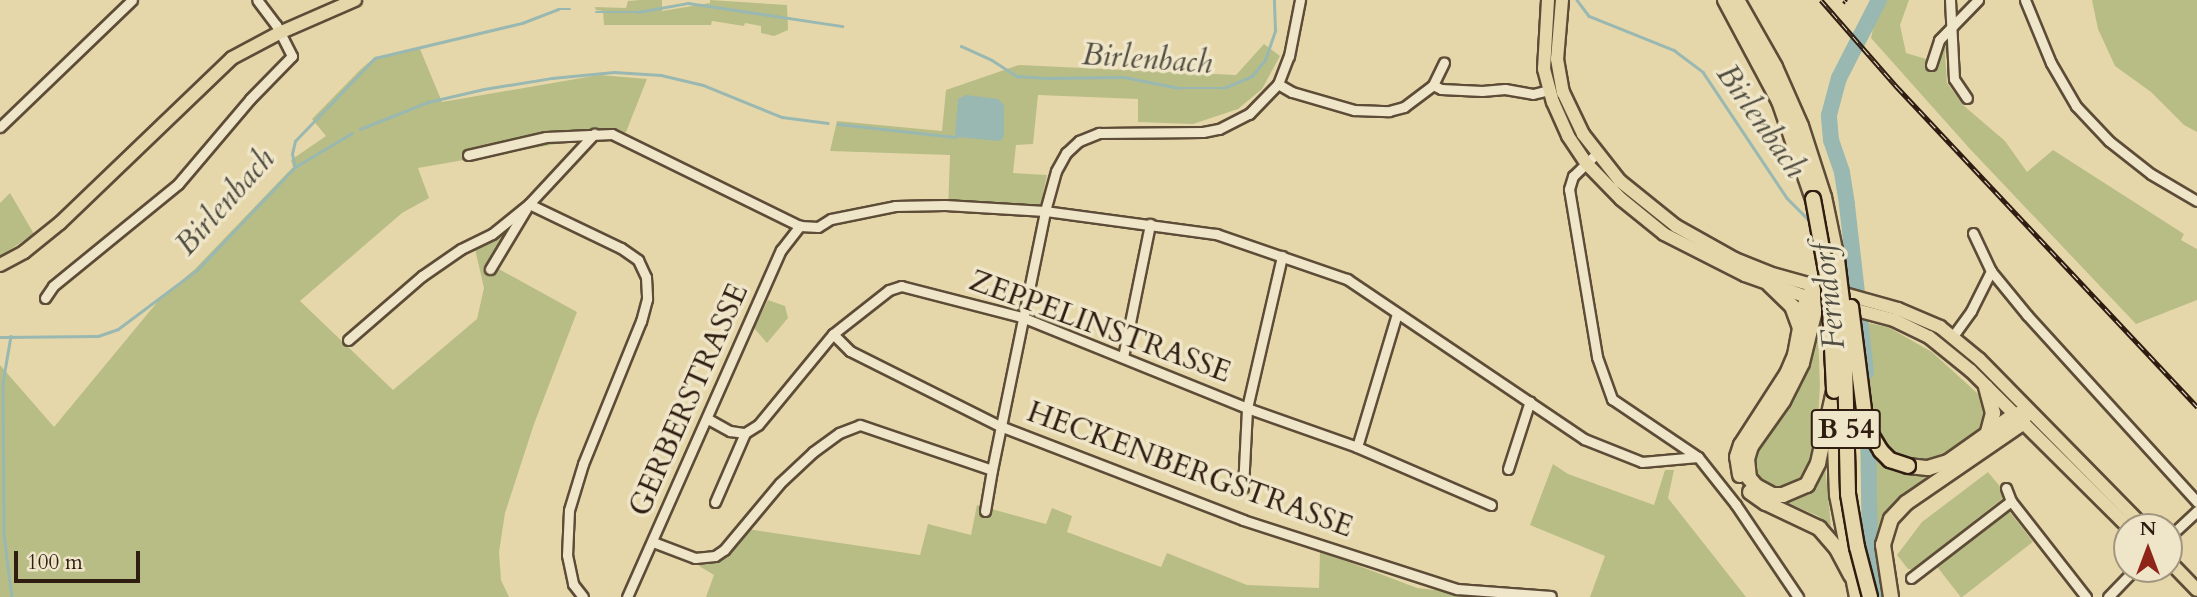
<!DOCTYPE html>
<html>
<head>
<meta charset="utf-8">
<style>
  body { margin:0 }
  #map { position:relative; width:2197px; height:597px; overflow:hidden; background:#e6d7aa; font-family:Cardo,serif }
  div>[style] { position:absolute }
  .green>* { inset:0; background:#b8bd86; transform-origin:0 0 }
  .water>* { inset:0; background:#99b8b1 }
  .stream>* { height:2.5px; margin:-1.25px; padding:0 1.25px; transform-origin:1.25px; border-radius:1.25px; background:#99b8b1 }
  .river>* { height:16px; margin:-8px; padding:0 8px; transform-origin:8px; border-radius:8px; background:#99b8b1 }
  .roads { filter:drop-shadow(2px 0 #5d4c37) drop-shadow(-2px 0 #5d4c37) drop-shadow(0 2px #5d4c37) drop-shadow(0 -2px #5d4c37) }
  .minor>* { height:9px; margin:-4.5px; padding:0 4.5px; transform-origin:4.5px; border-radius:4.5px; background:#efe5c8 }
  .major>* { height:12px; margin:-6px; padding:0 6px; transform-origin:6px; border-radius:6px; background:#e6d7aa }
  .highway>* { height:14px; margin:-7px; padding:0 7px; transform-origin:7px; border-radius:7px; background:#e6d7aa }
  .rail>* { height:5px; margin-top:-2.5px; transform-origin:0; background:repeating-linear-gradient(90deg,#efe5c8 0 8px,#2f1d11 0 16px); box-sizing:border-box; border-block:2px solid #2f1d11 }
  .bridges { filter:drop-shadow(2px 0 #2f1d11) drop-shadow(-2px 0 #2f1d11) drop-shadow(0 2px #2f1d11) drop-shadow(0 -2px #2f1d11) }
  .highway-bridge>* { height:14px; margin:-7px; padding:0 7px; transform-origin:7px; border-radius:7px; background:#e6d7aa }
  span { translate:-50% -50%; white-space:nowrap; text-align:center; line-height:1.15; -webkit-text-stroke:7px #efe5c8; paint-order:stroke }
  .shield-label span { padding:2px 5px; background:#efe5c8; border:2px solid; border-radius:5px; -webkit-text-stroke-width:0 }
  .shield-label { font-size:28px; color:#2f1d11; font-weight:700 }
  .street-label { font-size:30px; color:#2f1d11 }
  .water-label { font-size:32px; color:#4f4c41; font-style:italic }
  .north { position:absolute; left:2113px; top:513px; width:70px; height:70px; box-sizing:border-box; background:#efe5c8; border:2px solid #a2957f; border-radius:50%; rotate:0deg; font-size:19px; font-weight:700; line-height:28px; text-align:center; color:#2f1d11 }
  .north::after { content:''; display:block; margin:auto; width:24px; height:32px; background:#8f2418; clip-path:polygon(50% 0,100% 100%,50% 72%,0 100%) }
  .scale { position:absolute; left:14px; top:551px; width:126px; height:32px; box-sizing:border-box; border:4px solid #2f1d11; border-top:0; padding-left:9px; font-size:21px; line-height:24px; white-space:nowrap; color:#2f1d11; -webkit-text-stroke:5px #efe5c8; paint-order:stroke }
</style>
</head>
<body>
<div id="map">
  <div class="green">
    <div style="clip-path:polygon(640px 0,662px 0,662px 11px,710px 3px,710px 0,787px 5px,788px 30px,774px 36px,761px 33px,761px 26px,745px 23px,744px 26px,712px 21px,711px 25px,604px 25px,603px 11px,596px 10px,595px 7px,626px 8px,628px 1px)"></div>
    <div style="clip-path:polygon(1879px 0,1909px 0,1900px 25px,1906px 53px,1926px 59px,1950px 34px,1945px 54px,1947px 83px,1963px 105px,2005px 141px,2027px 172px,2053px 150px,2184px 234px,2181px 240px,2197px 249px,2197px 300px,2136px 324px,1970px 149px,1871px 38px)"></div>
    <div style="clip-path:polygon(2092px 0,2197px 0,2197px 132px,2184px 125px,2151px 92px,2115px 66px,2098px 29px)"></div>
    <div style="clip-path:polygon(1264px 44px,1280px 56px,1262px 89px,1238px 109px,1193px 124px,1138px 122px,1138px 99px,1038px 95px,1033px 144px,1016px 145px,1013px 173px,1047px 175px,1038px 217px,948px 210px,950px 155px,830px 151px,837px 121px,942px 131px,946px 90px,1019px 65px,1236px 75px)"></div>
    <div style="clip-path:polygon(420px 49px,442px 102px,599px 75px,647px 79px,626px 132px,418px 168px,429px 198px,402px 213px,300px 301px,393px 390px,477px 319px,484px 288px,475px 249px,510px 216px,523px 225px,497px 268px,577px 312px,534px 424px,505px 513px,499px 552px,501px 580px,509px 597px,0 597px,0 365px,54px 427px,159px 300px,195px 269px,293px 167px,291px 160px,326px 136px,312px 119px,361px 69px,375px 57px)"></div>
    <div style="clip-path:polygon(10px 193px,34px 234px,0 256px,0 203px)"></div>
    <div style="clip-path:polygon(768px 300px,785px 306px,788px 318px,767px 343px,754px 328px)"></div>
    <div style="clip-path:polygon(1863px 322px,1888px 327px,1932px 352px,1977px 393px,1985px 406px,1985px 428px,1950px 456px,1920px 463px,1889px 450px,1878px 436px,1869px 405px)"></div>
    <div style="clip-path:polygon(1818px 333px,1820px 386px,1817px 435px,1812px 460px,1807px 475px,1795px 485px,1784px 490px,1770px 487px,1758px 478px,1753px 455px,1800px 386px)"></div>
    <div style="clip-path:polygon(1873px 453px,1883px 463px,1936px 475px,1890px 508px,1873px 538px)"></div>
    <div style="clip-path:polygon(1553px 464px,1568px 474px,1654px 505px,1665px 470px,1674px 470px,1668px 498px,1746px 597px,1590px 597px,1605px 556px,1530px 525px)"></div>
    <div style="clip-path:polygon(1825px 465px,1831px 527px,1818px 516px,1786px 502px,1786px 499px,1813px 487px)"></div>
    <div style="clip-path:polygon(1988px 472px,2007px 495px,1913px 569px,1908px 569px,1897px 555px,1922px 522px)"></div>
    <div style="clip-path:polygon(977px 505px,1046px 524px,1052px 508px,1072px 516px,1067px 532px,1161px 567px,1167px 553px,1247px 585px,1319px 588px,1320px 551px,1417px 588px,1497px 597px,706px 597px,714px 575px,699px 566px,710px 554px,747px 529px,920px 555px,928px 524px,971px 535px)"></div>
    <div style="left:2009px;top:511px;width:39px;height:91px;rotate:52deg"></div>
  </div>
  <div class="water">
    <div style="clip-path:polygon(966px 95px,998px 99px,1004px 105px,1004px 136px,1000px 141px,955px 137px,958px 99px)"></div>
  </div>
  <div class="stream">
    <div style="left:1577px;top:0;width:20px;rotate:53deg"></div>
    <div style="left:1589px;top:16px;width:92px;rotate:21.8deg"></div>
    <div style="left:1674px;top:50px;width:36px;rotate:37deg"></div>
    <div style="left:1703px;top:72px;width:151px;rotate:56.3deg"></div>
    <div style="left:1787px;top:198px;width:33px;rotate:45deg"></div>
    <div style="left:596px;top:12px;width:42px"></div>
    <div style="left:638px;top:12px;width:51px;rotate:-10.2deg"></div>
    <div style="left:688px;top:3px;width:156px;rotate:8.5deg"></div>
    <div style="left:961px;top:46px;width:34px;rotate:24deg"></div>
    <div style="left:992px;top:60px;width:30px;rotate:33deg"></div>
    <div style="left:1017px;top:76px;width:30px;rotate:4deg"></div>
    <div style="left:1047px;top:78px;width:77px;rotate:-0.7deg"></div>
    <div style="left:1124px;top:77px;width:56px;rotate:11.3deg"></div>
    <div style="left:1179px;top:88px;width:45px"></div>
    <div style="left:1224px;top:88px;width:30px;rotate:-23deg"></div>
    <div style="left:1252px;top:76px;width:21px;rotate:-51deg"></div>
    <div style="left:1265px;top:60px;width:31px;rotate:-71deg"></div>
    <div style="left:1275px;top:31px;width:31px;rotate:-92deg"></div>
    <div style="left:838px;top:124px;width:118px;rotate:6.3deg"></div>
    <div style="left:360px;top:129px;width:73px;rotate:-21.7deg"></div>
    <div style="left:428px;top:102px;width:57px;rotate:-13.1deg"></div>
    <div style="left:484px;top:89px;width:69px;rotate:-9.2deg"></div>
    <div style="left:552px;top:78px;width:62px;rotate:-5.5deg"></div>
    <div style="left:614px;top:72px;width:47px;rotate:3.7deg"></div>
    <div style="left:661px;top:75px;width:43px;rotate:13.4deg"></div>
    <div style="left:703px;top:85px;width:85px;rotate:22.1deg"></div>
    <div style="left:782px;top:117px;width:46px;rotate:7.4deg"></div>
    <div style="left:295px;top:167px;width:66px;rotate:-30.8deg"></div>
    <div style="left:1842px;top:254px;width:22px;rotate:51deg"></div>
    <div style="left:11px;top:336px;width:48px;rotate:99.7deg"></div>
    <div style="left:3px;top:383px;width:152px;rotate:89.6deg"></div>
    <div style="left:4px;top:535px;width:63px;rotate:82.6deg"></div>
    <div style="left:0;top:337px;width:98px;rotate:-0.6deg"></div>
    <div style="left:98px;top:336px;width:21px;rotate:-19deg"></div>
    <div style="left:118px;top:329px;width:99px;rotate:-36.8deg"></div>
    <div style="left:197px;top:270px;width:142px;rotate:-46.4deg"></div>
    <div style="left:295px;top:167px;width:13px;rotate:-103deg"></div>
    <div style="left:292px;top:154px;width:13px;rotate:-77deg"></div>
    <div style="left:295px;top:141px;width:115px;rotate:-46.1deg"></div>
    <div style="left:375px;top:58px;width:151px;rotate:-13.4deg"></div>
    <div style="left:522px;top:23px;width:39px;rotate:-21deg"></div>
    <div style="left:558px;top:9px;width:12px"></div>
  </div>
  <div class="river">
    <div style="left:1866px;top:372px;width:169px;rotate:-96.5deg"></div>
    <div style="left:1847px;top:204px;width:32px;rotate:-99deg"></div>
    <div style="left:1842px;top:172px;width:34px;rotate:-109deg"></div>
    <div style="left:1831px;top:140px;width:25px;rotate:-95deg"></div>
    <div style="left:1829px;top:115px;width:38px;rotate:-75deg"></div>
    <div style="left:1839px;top:78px;width:88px;rotate:-62.9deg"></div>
    <div style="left:1868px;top:426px;width:121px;rotate:89.1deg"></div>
    <div style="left:1870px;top:547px;width:52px;rotate:73.3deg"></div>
  </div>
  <div class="roads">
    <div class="minor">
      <div style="left:1950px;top:0;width:79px;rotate:87.1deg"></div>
      <div style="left:1954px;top:79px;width:23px;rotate:56deg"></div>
      <div style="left:2025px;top:0;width:68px;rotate:67.6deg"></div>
      <div style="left:2051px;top:63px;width:50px;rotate:59.8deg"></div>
      <div style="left:2076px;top:106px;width:48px;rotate:46.7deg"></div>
      <div style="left:2109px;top:141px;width:53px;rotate:38.2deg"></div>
      <div style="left:2151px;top:174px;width:53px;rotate:30.4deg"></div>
      <div style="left:1931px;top:65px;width:26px;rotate:-72deg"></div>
      <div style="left:1939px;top:40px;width:56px;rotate:-45.7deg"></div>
      <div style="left:1278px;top:84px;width:16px;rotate:30deg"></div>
      <div style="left:1292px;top:92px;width:65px;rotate:16.2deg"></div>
      <div style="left:1354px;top:110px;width:35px;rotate:2deg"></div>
      <div style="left:1389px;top:111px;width:16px;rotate:-15deg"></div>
      <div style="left:1404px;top:107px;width:36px;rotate:-37deg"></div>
      <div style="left:1433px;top:85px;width:25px;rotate:-64deg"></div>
      <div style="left:1433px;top:85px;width:9px;rotate:27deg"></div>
      <div style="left:1441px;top:89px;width:41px;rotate:2.8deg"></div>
      <div style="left:1482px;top:91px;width:23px;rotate:-5deg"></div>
      <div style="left:1505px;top:89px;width:28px;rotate:10deg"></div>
      <div style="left:1533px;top:94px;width:16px;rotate:-14deg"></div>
      <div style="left:0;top:127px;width:183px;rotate:-43.9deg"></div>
      <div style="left:1596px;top:154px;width:32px;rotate:136deg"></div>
      <div style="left:1573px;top:176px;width:14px;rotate:107deg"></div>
      <div style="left:1569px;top:189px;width:170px;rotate:80.5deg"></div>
      <div style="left:1597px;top:357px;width:45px;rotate:70.3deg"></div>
      <div style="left:1612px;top:399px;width:104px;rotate:34deg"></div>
      <div style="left:1698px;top:457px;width:61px;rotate:51.6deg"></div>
      <div style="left:1736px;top:505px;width:111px;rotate:56deg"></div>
      <div style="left:468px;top:155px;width:80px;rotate:-13deg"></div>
      <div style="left:546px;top:137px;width:66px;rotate:-2.6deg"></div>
      <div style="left:612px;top:134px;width:209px;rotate:26.1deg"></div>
      <div style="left:800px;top:226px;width:18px;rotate:3deg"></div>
      <div style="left:818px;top:227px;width:15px;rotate:-32deg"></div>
      <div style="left:831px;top:219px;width:65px;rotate:-11.5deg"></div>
      <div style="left:895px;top:206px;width:50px;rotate:-1.1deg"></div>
      <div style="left:945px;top:205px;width:100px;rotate:3.4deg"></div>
      <div style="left:1045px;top:211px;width:173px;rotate:7.7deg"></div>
      <div style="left:1216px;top:234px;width:139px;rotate:19deg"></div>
      <div style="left:1347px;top:279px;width:286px;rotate:34deg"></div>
      <div style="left:1584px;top:439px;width:62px;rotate:21.6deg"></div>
      <div style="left:1642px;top:462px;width:56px;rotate:-5.1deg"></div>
      <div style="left:529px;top:204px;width:102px;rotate:25.6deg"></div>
      <div style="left:621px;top:248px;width:21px;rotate:35deg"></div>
      <div style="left:638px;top:260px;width:19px;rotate:65deg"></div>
      <div style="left:646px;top:277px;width:22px;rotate:87deg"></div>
      <div style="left:647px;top:299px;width:23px;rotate:105deg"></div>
      <div style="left:641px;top:321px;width:154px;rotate:112.1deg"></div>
      <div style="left:583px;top:464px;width:48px;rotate:106.9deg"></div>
      <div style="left:569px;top:510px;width:45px;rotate:92.5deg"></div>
      <div style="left:567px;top:555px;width:30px;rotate:78deg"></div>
      <div style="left:573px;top:584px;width:16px;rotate:52deg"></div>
      <div style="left:1973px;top:233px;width:42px;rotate:64.7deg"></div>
      <div style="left:1991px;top:271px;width:57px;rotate:50.7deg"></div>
      <div style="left:2027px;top:315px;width:253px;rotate:47.7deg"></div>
      <div style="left:490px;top:269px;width:70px;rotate:-59deg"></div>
      <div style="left:45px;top:298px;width:14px;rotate:-56deg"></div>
      <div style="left:53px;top:286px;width:161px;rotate:-39.2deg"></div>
      <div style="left:178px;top:184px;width:111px;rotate:-49.7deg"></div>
      <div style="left:250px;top:99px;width:60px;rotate:-45.7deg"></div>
      <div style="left:292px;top:56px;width:35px;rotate:-117deg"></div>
      <div style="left:276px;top:25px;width:31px;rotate:-127deg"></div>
      <div style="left:833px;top:334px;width:24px;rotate:45deg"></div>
      <div style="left:850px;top:351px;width:168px;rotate:26.6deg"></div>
      <div style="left:1000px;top:426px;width:261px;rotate:21.1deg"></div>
      <div style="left:1243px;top:520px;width:225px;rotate:17.9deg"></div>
      <div style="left:1457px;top:589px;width:94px;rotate:4.3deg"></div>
      <div style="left:1953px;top:336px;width:31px;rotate:-54deg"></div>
      <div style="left:1971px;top:311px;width:45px;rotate:-63.4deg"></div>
      <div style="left:348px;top:340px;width:98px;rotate:-40.9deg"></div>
      <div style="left:422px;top:276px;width:47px;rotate:-34.7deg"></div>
      <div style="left:461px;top:249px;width:34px;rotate:-26deg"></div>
      <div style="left:492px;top:234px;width:48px;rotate:-39deg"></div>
      <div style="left:529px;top:204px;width:96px;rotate:-47.1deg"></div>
      <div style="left:1123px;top:357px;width:136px;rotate:-78.5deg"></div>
      <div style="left:708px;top:419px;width:25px;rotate:29deg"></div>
      <div style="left:730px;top:431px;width:15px;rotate:8deg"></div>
      <div style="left:745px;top:433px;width:15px;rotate:-32deg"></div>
      <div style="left:758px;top:425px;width:118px;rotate:-50.5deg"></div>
      <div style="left:833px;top:334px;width:71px;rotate:-38.2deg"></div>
      <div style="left:889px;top:290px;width:13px;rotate:-18deg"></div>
      <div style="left:901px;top:286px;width:125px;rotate:14.4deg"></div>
      <div style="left:1022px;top:317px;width:243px;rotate:22deg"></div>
      <div style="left:1247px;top:408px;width:117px;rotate:19.5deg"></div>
      <div style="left:1357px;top:447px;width:146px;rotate:23.4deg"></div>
      <div style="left:1357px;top:447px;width:139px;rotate:-73.3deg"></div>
      <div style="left:1508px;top:469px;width:71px;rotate:-72.1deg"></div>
      <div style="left:1243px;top:488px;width:80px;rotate:-87.1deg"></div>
      <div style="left:1247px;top:408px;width:156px;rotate:-77deg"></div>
      <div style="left:2006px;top:488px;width:14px;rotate:69deg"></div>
      <div style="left:2011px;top:501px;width:122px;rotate:52deg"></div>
      <div style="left:715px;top:502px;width:75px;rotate:-66.5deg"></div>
      <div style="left:985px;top:511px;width:42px;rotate:-80.3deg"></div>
      <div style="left:2169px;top:537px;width:38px;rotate:-43deg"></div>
      <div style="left:653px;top:542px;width:45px;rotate:20.9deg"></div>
      <div style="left:695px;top:558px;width:20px;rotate:-6deg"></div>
      <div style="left:715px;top:556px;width:11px;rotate:-34deg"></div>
      <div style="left:724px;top:550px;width:87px;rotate:-50.1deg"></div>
      <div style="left:780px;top:483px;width:45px;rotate:-43.2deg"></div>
      <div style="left:813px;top:452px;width:32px;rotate:-36deg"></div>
      <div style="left:839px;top:433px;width:22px;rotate:-21deg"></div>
      <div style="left:860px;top:425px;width:139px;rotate:18.8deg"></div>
      <div style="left:992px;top:470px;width:264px;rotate:-78.4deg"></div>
      <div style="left:1045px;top:211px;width:41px;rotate:-74.6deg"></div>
      <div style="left:1056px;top:171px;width:21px;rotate:-61deg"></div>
      <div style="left:1066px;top:153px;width:18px;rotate:-43deg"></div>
      <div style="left:1079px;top:141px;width:22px;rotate:-22deg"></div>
      <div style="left:1099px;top:133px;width:104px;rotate:-0.6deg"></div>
      <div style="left:1203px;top:132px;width:16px;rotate:-11deg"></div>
      <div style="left:1219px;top:129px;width:34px;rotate:-27deg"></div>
      <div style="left:1249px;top:114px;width:42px;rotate:-46deg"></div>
      <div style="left:1278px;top:84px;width:30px;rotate:-69deg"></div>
      <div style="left:1289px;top:56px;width:57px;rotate:-78.9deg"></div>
      <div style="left:1911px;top:578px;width:126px;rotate:-37.6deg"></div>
      <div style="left:627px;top:597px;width:380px;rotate:-66.1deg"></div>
      <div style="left:781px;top:250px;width:31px;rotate:-52deg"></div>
      <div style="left:2108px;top:597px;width:39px;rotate:-46deg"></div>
    </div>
    <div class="major">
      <div style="left:1548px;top:0;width:69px;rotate:93.3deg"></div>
      <div style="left:1544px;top:69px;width:34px;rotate:75deg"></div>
      <div style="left:1553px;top:102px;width:37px;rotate:66deg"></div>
      <div style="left:1568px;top:136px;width:32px;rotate:56deg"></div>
      <div style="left:1586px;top:163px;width:50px;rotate:45.8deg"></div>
      <div style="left:1621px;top:199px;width:55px;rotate:39.1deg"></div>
      <div style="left:1664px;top:234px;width:91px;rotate:26.8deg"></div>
      <div style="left:1745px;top:275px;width:66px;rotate:19.5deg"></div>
      <div style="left:1807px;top:297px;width:90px;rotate:14.8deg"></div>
      <div style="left:1894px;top:320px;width:39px;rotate:26deg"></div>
      <div style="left:1929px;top:337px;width:54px;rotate:39deg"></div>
      <div style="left:1971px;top:371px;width:221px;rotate:44.8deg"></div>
      <div style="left:1562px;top:0;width:59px;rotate:94.8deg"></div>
      <div style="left:1557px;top:59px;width:34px;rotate:80deg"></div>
      <div style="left:1563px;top:92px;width:47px;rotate:64.5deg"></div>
      <div style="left:1583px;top:134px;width:60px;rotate:51.8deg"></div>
      <div style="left:1620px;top:181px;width:72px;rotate:38.8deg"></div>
      <div style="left:1676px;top:226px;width:68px;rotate:29.2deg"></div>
      <div style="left:1735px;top:259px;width:37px;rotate:22deg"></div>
      <div style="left:1769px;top:273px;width:134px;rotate:15.6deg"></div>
      <div style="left:1898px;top:309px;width:46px;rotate:23.2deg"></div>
      <div style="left:1940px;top:327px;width:50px;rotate:39.4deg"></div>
      <div style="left:1979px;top:359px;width:235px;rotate:45.5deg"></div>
      <div style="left:0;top:265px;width:27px;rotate:-28deg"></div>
      <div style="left:24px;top:252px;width:46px;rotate:-38.9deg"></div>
      <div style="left:60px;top:223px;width:238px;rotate:-43.8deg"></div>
      <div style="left:232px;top:58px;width:53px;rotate:-28deg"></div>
      <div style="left:279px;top:33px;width:83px;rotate:-23.5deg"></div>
      <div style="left:2169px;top:561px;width:40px;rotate:46deg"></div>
    </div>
    <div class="highway">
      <div style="left:1725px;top:0;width:115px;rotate:61.9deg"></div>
      <div style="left:1779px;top:101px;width:104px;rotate:70.9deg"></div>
      <div style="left:1737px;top:0;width:77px;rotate:60.4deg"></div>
      <div style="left:1775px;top:67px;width:64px;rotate:66.2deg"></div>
      <div style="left:1801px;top:126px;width:75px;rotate:72.1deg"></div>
      <div style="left:1824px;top:197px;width:63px;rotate:78.2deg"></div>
      <div style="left:1769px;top:284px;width:32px;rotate:44deg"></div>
      <div style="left:1792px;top:306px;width:23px;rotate:70deg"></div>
      <div style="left:1814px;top:286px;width:24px;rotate:88deg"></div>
      <div style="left:1815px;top:310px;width:55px;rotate:103.8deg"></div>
      <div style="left:1802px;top:363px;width:42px;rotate:116.6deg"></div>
      <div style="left:1783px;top:401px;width:55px;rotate:125.4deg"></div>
      <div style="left:1751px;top:446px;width:14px;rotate:107deg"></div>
      <div style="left:1747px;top:459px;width:19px;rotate:84deg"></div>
      <div style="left:1749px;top:478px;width:11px;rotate:49deg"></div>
      <div style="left:1756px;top:486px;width:18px;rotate:29deg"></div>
      <div style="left:1772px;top:495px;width:11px"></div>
      <div style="left:1783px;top:495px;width:26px;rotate:-23deg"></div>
      <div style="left:1807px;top:485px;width:25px;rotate:-63deg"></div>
      <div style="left:1818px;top:463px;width:74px;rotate:-77.5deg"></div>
      <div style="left:1986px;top:387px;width:27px;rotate:75deg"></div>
      <div style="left:1993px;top:413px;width:23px;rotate:105deg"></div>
      <div style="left:1834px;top:420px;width:75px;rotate:87.7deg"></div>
      <div style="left:1837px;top:495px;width:104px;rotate:78.9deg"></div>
      <div style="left:1908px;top:466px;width:20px;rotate:6deg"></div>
      <div style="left:1928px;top:468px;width:21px;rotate:-17deg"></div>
      <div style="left:1948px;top:462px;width:80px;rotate:-35.3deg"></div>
      <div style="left:2013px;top:416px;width:15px;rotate:-20deg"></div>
      <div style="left:1740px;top:475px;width:18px;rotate:-99deg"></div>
      <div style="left:1737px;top:457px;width:13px;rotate:-72deg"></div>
      <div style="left:1741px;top:445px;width:85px;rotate:-57.1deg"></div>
      <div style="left:1787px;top:374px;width:21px;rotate:-67deg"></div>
      <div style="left:1795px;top:355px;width:49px;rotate:-79.4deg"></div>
      <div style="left:1804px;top:307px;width:23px;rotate:-65deg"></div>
      <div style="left:1750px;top:492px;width:19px;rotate:35deg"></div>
      <div style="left:1766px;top:503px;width:59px;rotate:25.3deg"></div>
      <div style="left:1819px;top:528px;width:28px;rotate:49deg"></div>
      <div style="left:1837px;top:549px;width:30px;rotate:62deg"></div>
      <div style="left:1891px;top:597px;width:53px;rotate:-98.7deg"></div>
      <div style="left:1883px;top:545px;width:27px;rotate:-73deg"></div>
      <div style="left:1891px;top:519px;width:22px;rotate:-47deg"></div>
      <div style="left:1906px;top:503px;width:140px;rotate:-34.5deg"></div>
      <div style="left:2021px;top:424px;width:14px;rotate:-65deg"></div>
    </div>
  </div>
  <div class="rail">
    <div style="left:1821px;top:0;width:116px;rotate:48.9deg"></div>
    <div style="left:1897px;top:87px;width:439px;rotate:46.8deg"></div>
    <div style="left:1844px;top:0;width:3px;rotate:45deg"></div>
  </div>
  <div class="bridges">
    <div class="highway-bridge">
      <div style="left:1813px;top:199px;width:89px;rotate:79.7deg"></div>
      <div style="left:1829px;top:287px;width:104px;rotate:87.2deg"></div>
      <div style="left:1837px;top:259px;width:58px;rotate:83.1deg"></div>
      <div style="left:1844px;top:317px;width:177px;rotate:88.7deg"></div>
      <div style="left:1848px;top:494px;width:54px;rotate:80.4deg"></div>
      <div style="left:1857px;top:547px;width:52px;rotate:75.4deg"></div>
      <div style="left:1851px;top:307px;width:120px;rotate:82.8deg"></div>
      <div style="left:1866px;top:426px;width:29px;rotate:59deg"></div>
      <div style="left:1881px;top:451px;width:13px;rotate:45deg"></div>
      <div style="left:1890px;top:460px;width:19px;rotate:18deg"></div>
    </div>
  </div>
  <div class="shield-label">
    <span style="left:1846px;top:429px">B 54</span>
  </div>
  <div class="street-label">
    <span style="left:1100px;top:327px;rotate:20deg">ZEPPELINSTRASSE</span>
    <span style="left:689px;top:400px;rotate:-66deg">GERBERSTRASSE</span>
    <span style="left:1190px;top:470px;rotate:20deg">HECKENBERGSTRASSE</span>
  </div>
  <div class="water-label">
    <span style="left:1147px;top:59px;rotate:4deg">Birlenbach</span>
    <span style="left:1761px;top:121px;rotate:55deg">Birlenbach</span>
    <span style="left:225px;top:202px;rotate:-48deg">Birlenbach</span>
    <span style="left:1829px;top:296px;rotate:-96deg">Ferndorf</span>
  </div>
  <div class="north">N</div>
  <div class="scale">100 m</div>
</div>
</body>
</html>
